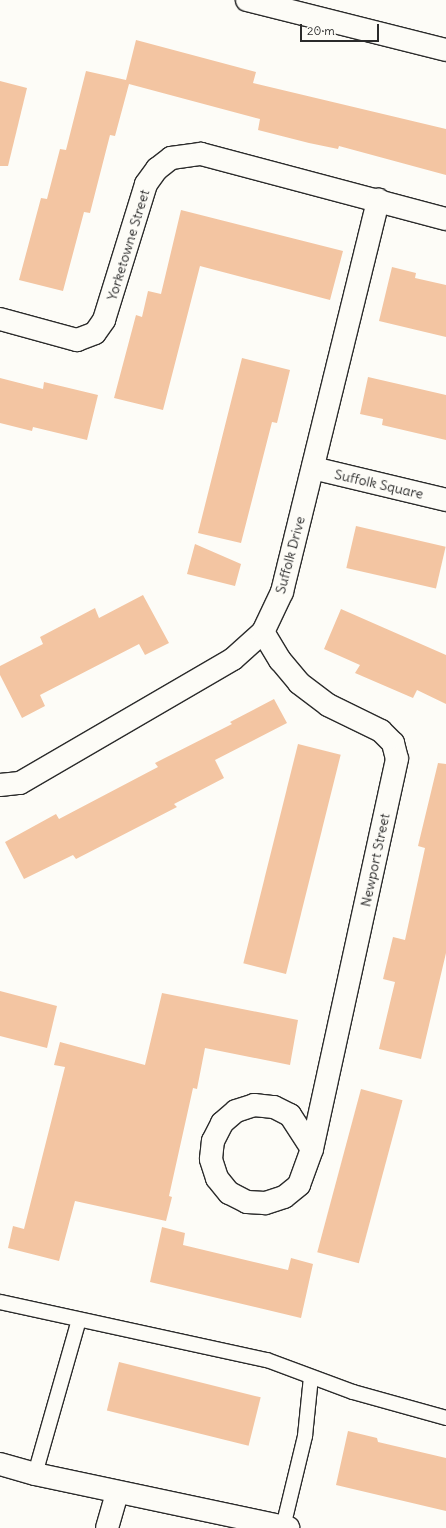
<!DOCTYPE html>
<html>
<head>
<meta charset="utf-8">
<style>
  body { margin:0 }
  #map { position:relative; width:446px; height:1528px; overflow:hidden; background:#fdfcf7; font-family:Delius,sans-serif }
  div>[style] { position:absolute }
  .building>* { inset:0; background:#f3c5a2; transform-origin:0 0 }
  .roads { filter:drop-shadow(1px 0 #2b2b2b) drop-shadow(-1px 0 #2b2b2b) drop-shadow(0 1px #2b2b2b) drop-shadow(0 -1px #2b2b2b) }
  .lane>* { height:14px; margin:-7px; padding:0 7px; transform-origin:7px; border-radius:7px; background:#fdfcf7 }
  .street>* { height:22px; margin:-11px; padding:0 11px; transform-origin:11px; border-radius:11px; background:#fdfcf7 }
  .secondary>* { height:22px; margin:-11px; padding:0 11px; transform-origin:11px; border-radius:11px; background:#fdfcf7 }
  span { translate:-50% -50%; white-space:nowrap; text-align:center; line-height:1.15; -webkit-text-stroke:4px #fdfcf7; paint-order:stroke }
  .street-label { font-size:14px; color:#2b2b2b }
  .scale { position:absolute; left:300px; top:24px; width:79px; height:18px; box-sizing:border-box; border:2px solid #2b2b2b; border-top:0; padding-left:5px; font-size:12px; line-height:14px; white-space:nowrap; color:#2b2b2b; -webkit-text-stroke:3px #fdfcf7; paint-order:stroke }
</style>
</head>
<body>
<div id="map">
  <div class="building">
    <div style="clip-path:polygon(136px 40px,256px 72px,253px 83px,446px 129px,446px 175px,339px 146px,338px 149px,309px 143px,258px 130px,260px 119px,129px 84px,115px 136px,110px 135px,90px 213px,84px 212px,63px 291px,19px 280px,41px 198px,47px 199px,60px 149px,66px 150px,86px 71px,126px 80px)"></div>
    <div style="clip-path:polygon(0 81px,27px 88px,8px 166px,0 166px)"></div>
    <div style="clip-path:polygon(181px 210px,343px 251px,330px 300px,200px 266px,163px 410px,114px 398px,136px 315px,142px 317px,148px 291px,161px 294px)"></div>
    <div style="clip-path:polygon(392px 267px,416px 273px,415px 278px,446px 285px,446px 337px,379px 321px)"></div>
    <div style="clip-path:polygon(242px 358px,290px 370px,277px 423px,272px 422px,241px 543px,198px 533px)"></div>
    <div style="clip-path:polygon(368px 377px,446px 395px,446px 440px,382px 425px,383px 419px,360px 414px)"></div>
    <div style="clip-path:polygon(0 378px,43px 389px,44px 382px,98px 395px,87px 440px,33px 427px,32px 431px,0 423px)"></div>
    <div style="left:356px;top:526px;width:92px;height:43px;rotate:13deg"></div>
    <div style="clip-path:polygon(195px 544px,241px 564px,235px 586px,187px 574px)"></div>
    <div style="clip-path:polygon(143px 595px,169px 643px,145px 655px,139px 644px,40px 695px,45px 706px,22px 718px,0 675px,0 666px,43px 644px,40px 637px,95px 608px,99px 618px)"></div>
    <div style="clip-path:polygon(341px 609px,446px 655px,446px 704px,417px 690px,413px 698px,355px 673px,360px 665px,324px 649px)"></div>
    <div style="clip-path:polygon(274px 699px,287px 723px,215px 760px,224px 778px,174px 804px,177px 807px,76px 859px,73px 855px,24px 879px,5px 842px,56px 814px,59px 819px,158px 767px,155px 763px,232px 724px,230px 722px)"></div>
    <div style="left:298px;top:744px;width:44px;height:226px;rotate:14deg"></div>
    <div style="clip-path:polygon(438px 763px,446px 764px,446px 953px,421px 1059px,379px 1049px,395px 982px,383px 979px,393px 937px,405px 940px,425px 848px,418px 846px)"></div>
    <div style="clip-path:polygon(0 991px,57px 1006px,47px 1048px,0 1036px)"></div>
    <div style="clip-path:polygon(162px 993px,298px 1020px,290px 1065px,205px 1048px,197px 1089px,193px 1088px,169px 1196px,172px 1197px,166px 1221px,75px 1201px,59px 1261px,8px 1248px,13px 1226px,24px 1229px,65px 1067px,54px 1065px,60px 1042px,145px 1065px)"></div>
    <div style="left:361px;top:1089px;width:43px;height:169px;rotate:15deg"></div>
    <div style="clip-path:polygon(162px 1227px,185px 1233px,183px 1245px,288px 1270px,291px 1258px,313px 1264px,301px 1318px,150px 1282px)"></div>
    <div style="left:119px;top:1362px;width:146px;height:50px;rotate:14deg"></div>
    <div style="clip-path:polygon(348px 1431px,377px 1438px,378px 1442px,446px 1458px,446px 1511px,336px 1485px)"></div>
  </div>
  <div class="roads">
    <div class="lane">
      <div style="left:0;top:1302px;width:273px;rotate:12.3deg"></div>
      <div style="left:267px;top:1360px;width:92px;rotate:20.4deg"></div>
      <div style="left:353px;top:1392px;width:97px;rotate:15.6deg"></div>
      <div style="left:35px;top:1474px;width:160px;rotate:-74.1deg"></div>
      <div style="left:283px;top:1527px;width:94px;rotate:-76.4deg"></div>
      <div style="left:305px;top:1436px;width:59px;rotate:-84.2deg"></div>
    </div>
    <div class="street">
      <div style="left:0;top:319px;width:80px;rotate:15.3deg"></div>
      <div style="left:77px;top:340px;width:19px;rotate:-21deg"></div>
      <div style="left:95px;top:333px;width:16px;rotate:-55deg"></div>
      <div style="left:104px;top:320px;width:142px;rotate:-72.8deg"></div>
      <div style="left:146px;top:184px;width:19px;rotate:-54deg"></div>
      <div style="left:157px;top:169px;width:18px;rotate:-38deg"></div>
      <div style="left:171px;top:158px;width:30px;rotate:-8deg"></div>
      <div style="left:201px;top:154px;width:253px;rotate:14.9deg"></div>
      <div style="left:313px;top:468px;width:137px;rotate:13.5deg"></div>
      <div style="left:263px;top:632px;width:33px;rotate:59deg"></div>
      <div style="left:280px;top:660px;width:30px;rotate:50deg"></div>
      <div style="left:299px;top:683px;width:36px;rotate:37deg"></div>
      <div style="left:328px;top:705px;width:59px;rotate:26.1deg"></div>
      <div style="left:381px;top:731px;width:17px;rotate:45deg"></div>
      <div style="left:393px;top:743px;width:16px;rotate:76deg"></div>
      <div style="left:397px;top:759px;width:399px;rotate:102.3deg"></div>
      <div style="left:0;top:785px;width:20px;rotate:-6deg"></div>
      <div style="left:20px;top:783px;width:246px;rotate:-30.2deg"></div>
      <div style="left:233px;top:659px;width:40px;rotate:-42deg"></div>
      <div style="left:263px;top:632px;width:44px;rotate:-64.6deg"></div>
      <div style="left:282px;top:592px;width:404px;rotate:-76.2deg"></div>
      <div style="left:254px;top:1105px;width:20px;rotate:6deg"></div>
      <div style="left:274px;top:1107px;width:18px;rotate:27deg"></div>
      <div style="left:290px;top:1115px;width:40px;rotate:57.1deg"></div>
      <div style="left:312px;top:1149px;width:38px;rotate:110deg"></div>
      <div style="left:299px;top:1185px;width:19px;rotate:141deg"></div>
      <div style="left:284px;top:1197px;width:20px;rotate:162deg"></div>
      <div style="left:265px;top:1203px;width:18px;rotate:-177deg"></div>
      <div style="left:247px;top:1202px;width:20px;rotate:-153deg"></div>
      <div style="left:229px;top:1193px;width:19px;rotate:-129deg"></div>
      <div style="left:217px;top:1178px;width:20px;rotate:-108deg"></div>
      <div style="left:211px;top:1159px;width:18px;rotate:-84deg"></div>
      <div style="left:213px;top:1141px;width:20px;rotate:-63deg"></div>
      <div style="left:222px;top:1123px;width:18px;rotate:-41deg"></div>
      <div style="left:236px;top:1111px;width:19px;rotate:-18deg"></div>
      <div style="left:0;top:1464px;width:36px;rotate:16deg"></div>
      <div style="left:35px;top:1474px;width:259px;rotate:12deg"></div>
      <div style="left:107px;top:1528px;width:37px;rotate:-74deg"></div>
    </div>
    <div class="secondary">
      <div style="left:247px;top:0;width:205px;rotate:14.1deg"></div>
    </div>
  </div>
  <div class="street-label">
    <span style="left:128px;top:245px;rotate:-73deg">Yorketowne Street</span>
    <span style="left:379px;top:484px;rotate:13deg">Suffolk Square</span>
    <span style="left:290px;top:555px;rotate:-75deg">Suffolk Drive</span>
    <span style="left:375px;top:860px;rotate:-78deg">Newport Street</span>
  </div>
  <div class="scale">20 m</div>
</div>
</body>
</html>
